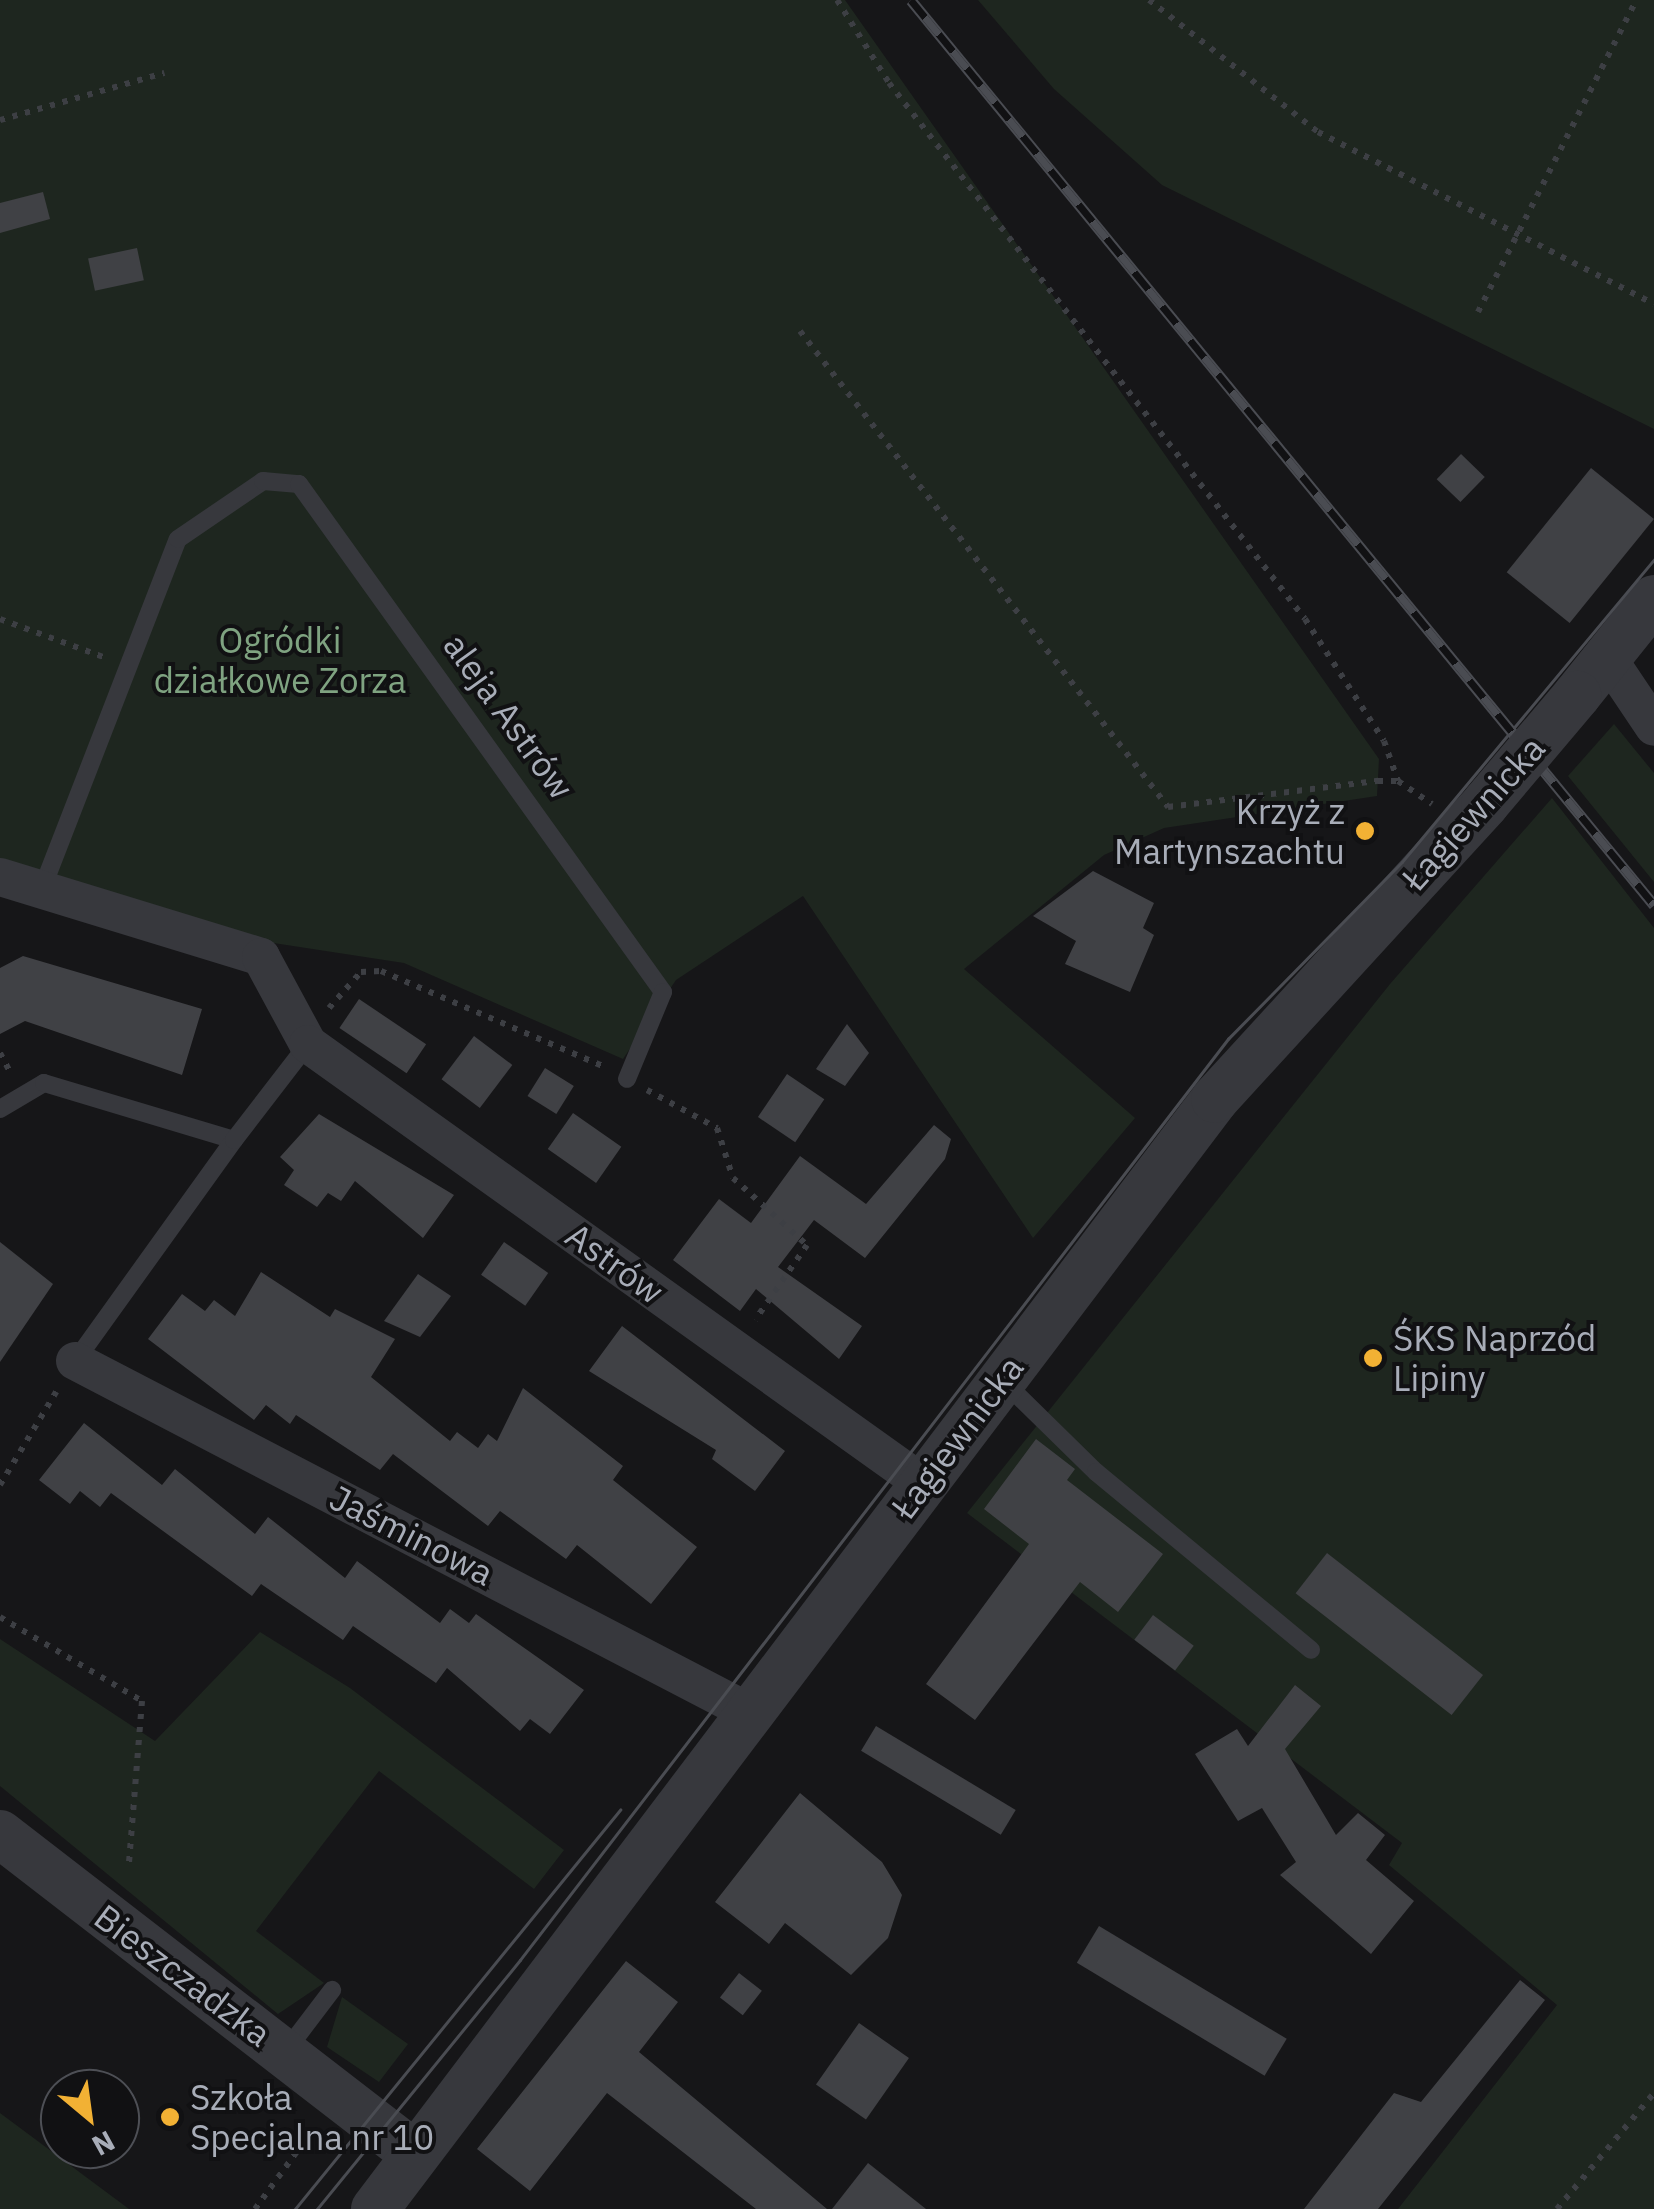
<!DOCTYPE html>
<html>
<head>
<meta charset="utf-8">
<style>
  body { margin:0 }
  #map { position:relative; width:1654px; height:2209px; overflow:hidden; background:#161618; font-family:"IBM Plex Sans",sans-serif }
  div>[style] { position:absolute }
  .green>* { inset:0; background:#1e261f }
  .building>* { inset:0; background:#404145; transform-origin:0 0 }
  .path>* { height:6px; margin-top:-3px; transform-origin:0; background:repeating-linear-gradient(90deg,#3d3f44 0 5px,transparent 0 13px) }
  .service>* { height:18px; margin:-9px; padding:0 9px; transform-origin:9px; border-radius:9px; background:#37383d }
  .minor>* { height:38px; margin:-19px; padding:0 19px; transform-origin:19px; border-radius:19px; background:#37383d }
  .tertiary>* { height:48px; margin:-24px; padding:0 24px; transform-origin:24px; border-radius:24px; background:#37383d }
  .tram>* { height:2.5px; margin:-1.25px; padding:0 1.25px; transform-origin:1.25px; border-radius:1.25px; background:#4a4c52 }
  .rail>* { height:11px; margin-top:-5.5px; transform-origin:0; background:repeating-linear-gradient(90deg,#111113 0 22px,#4a4c52 0 44px); box-sizing:border-box; border-block:2px solid #4a4c52 }
  .tertiary-bridge>* { height:48px; margin:-24px; padding:0 24px; transform-origin:24px; border-radius:24px; background:#37383d }
  .dots>* { width:28px; height:28px; translate:-50% -50%; box-sizing:border-box; border:5px solid #111113; border-radius:50% }
  span { translate:-50% -50%; white-space:nowrap; text-align:center; line-height:1.15; -webkit-text-stroke:8px #111113; paint-order:stroke }
  .park-label { font-size:35px; color:#7fa381 }
  .street-label { font-size:35px; color:#a8adb8 }
  .poi-label { font-size:35px; color:#a8adb8 }
  .right { translate:-100% -50%; text-align:right }
  .left { translate:0 -50%; text-align:left }
  .north { position:absolute; left:40px; top:2069px; width:100px; height:100px; box-sizing:border-box; background:#111113; border:2px solid #4d4f55; border-radius:50%; rotate:151deg; font-size:28px; font-weight:700; line-height:40px; text-align:center; color:#a8adb8 }
  .north::after { content:''; display:block; margin:auto; width:35px; height:45px; background:#f2b134; clip-path:polygon(50% 0,100% 100%,50% 72%,0 100%) }
</style>
</head>
<body>
<div id="map">
  <div class="green">
    <div style="clip-path:polygon(0 0,845px 0,1379px 759px,1377px 796px,1164px 828px,1104px 855px,964px 969px,1135px 1118px,1033px 1238px,803px 896px,676px 980px,623px 1059px,404px 963px,188px 930px,0 867px)"></div>
    <div style="clip-path:polygon(978px 0,1654px 0,1654px 429px,1162px 185px,1054px 89px)"></div>
    <div style="clip-path:polygon(1614px 724px,1654px 773px,1654px 882px,1568px 776px)"></div>
    <div style="clip-path:polygon(1552px 798px,1654px 928px,1654px 2209px,1398px 2209px,1557px 2005px,1389px 1865px,1402px 1843px,967px 1513px,1390px 984px)"></div>
    <div style="clip-path:polygon(260px 1632px,350px 1688px,564px 1850px,534px 1889px,379px 1771px,256px 1931px,324px 1983px,278px 2014px,0 1786px,0 1639px,155px 1741px)"></div>
    <div style="clip-path:polygon(342px 1997px,408px 2044px,379px 2082px,327px 2047px)"></div>
    <div style="clip-path:polygon(0 2113px,129px 2209px,0 2209px)"></div>
  </div>
  <div class="building">
    <div style="clip-path:polygon(43px 192px,50px 219px,0 233px,0 203px)"></div>
    <div style="left:137px;top:248px;width:33px;height:50px;rotate:78deg"></div>
    <div style="left:1461px;top:454px;width:33px;height:35px;rotate:44deg"></div>
    <div style="left:1591px;top:468px;width:81px;height:134px;rotate:39deg"></div>
    <div style="clip-path:polygon(1093px 871px,1154px 903px,1143px 928px,1154px 935px,1130px 992px,1065px 964px,1076px 941px,1033px 916px)"></div>
    <div style="clip-path:polygon(23px 956px,202px 1009px,182px 1075px,25px 1021px,0 1034px,0 968px)"></div>
    <div style="left:359px;top:999px;width:81px;height:35px;rotate:34deg"></div>
    <div style="clip-path:polygon(847px 1024px,869px 1053px,845px 1086px,816px 1069px)"></div>
    <div style="left:474px;top:1036px;width:48px;height:54px;rotate:37deg"></div>
    <div style="left:545px;top:1068px;width:34px;height:33px;rotate:32deg"></div>
    <div style="left:787px;top:1074px;width:45px;height:52px;rotate:34deg"></div>
    <div style="left:573px;top:1113px;width:59px;height:44px;rotate:35deg"></div>
    <div style="clip-path:polygon(319px 1114px,454px 1195px,423px 1238px,355px 1181px,341px 1201px,328px 1193px,317px 1207px,284px 1185px,294px 1170px,280px 1157px)"></div>
    <div style="clip-path:polygon(934px 1125px,951px 1139px,945px 1159px,865px 1258px,814px 1220px,778px 1267px,862px 1326px,839px 1359px,756px 1289px,740px 1311px,673px 1260px,719px 1199px,751px 1223px,800px 1156px,866px 1204px)"></div>
    <div style="clip-path:polygon(0 1242px,53px 1284px,0 1362px)"></div>
    <div style="left:504px;top:1242px;width:54px;height:40px;rotate:35deg"></div>
    <div style="clip-path:polygon(261px 1272px,330px 1317px,335px 1309px,395px 1339px,371px 1377px,450px 1441px,457px 1432px,478px 1448px,488px 1434px,497px 1441px,523px 1388px,623px 1466px,613px 1480px,697px 1547px,651px 1604px,577px 1545px,566px 1559px,500px 1511px,488px 1526px,393px 1454px,380px 1470px,296px 1415px,290px 1424px,266px 1405px,254px 1420px,148px 1339px,182px 1294px,205px 1311px,214px 1300px,235px 1316px)"></div>
    <div style="clip-path:polygon(418px 1274px,451px 1296px,420px 1337px,384px 1321px)"></div>
    <div style="clip-path:polygon(622px 1326px,785px 1451px,755px 1491px,712px 1459px,716px 1450px,589px 1371px)"></div>
    <div style="clip-path:polygon(84px 1423px,162px 1485px,175px 1469px,255px 1534px,268px 1517px,345px 1578px,357px 1561px,440px 1623px,450px 1609px,469px 1623px,476px 1614px,584px 1690px,550px 1734px,530px 1719px,520px 1731px,447px 1668px,436px 1683px,353px 1626px,343px 1640px,261px 1584px,252px 1596px,111px 1493px,100px 1507px,80px 1491px,70px 1504px,39px 1480px)"></div>
    <div style="clip-path:polygon(1036px 1439px,1075px 1469px,1067px 1480px,1163px 1554px,1118px 1612px,1080px 1582px,975px 1720px,926px 1684px,1029px 1544px,984px 1509px)"></div>
    <div style="left:1327px;top:1553px;width:198px;height:51px;rotate:38deg"></div>
    <div style="left:1153px;top:1615px;width:51px;height:31px;rotate:37deg"></div>
    <div style="clip-path:polygon(1295px 1685px,1321px 1706px,1285px 1749px,1336px 1835px,1358px 1813px,1385px 1835px,1366px 1860px,1414px 1901px,1371px 1954px,1280px 1875px,1296px 1862px,1262px 1808px,1238px 1821px,1195px 1754px,1237px 1729px,1248px 1746px)"></div>
    <div style="left:876px;top:1726px;width:163px;height:29px;rotate:31deg"></div>
    <div style="clip-path:polygon(800px 1793px,882px 1862px,902px 1895px,888px 1938px,851px 1975px,785px 1923px,769px 1944px,715px 1902px)"></div>
    <div style="left:1099px;top:1926px;width:219px;height:43px;rotate:31deg"></div>
    <div style="clip-path:polygon(626px 1961px,678px 2002px,639px 2052px,827px 2209px,756px 2209px,607px 2093px,530px 2191px,477px 2149px)"></div>
    <div style="left:739px;top:1973px;width:29px;height:31px;rotate:38deg"></div>
    <div style="clip-path:polygon(1520px 1980px,1545px 2000px,1378px 2209px,1304px 2209px,1394px 2093px,1421px 2102px)"></div>
    <div style="left:859px;top:2023px;width:61px;height:75px;rotate:35deg"></div>
    <div style="clip-path:polygon(868px 2163px,926px 2209px,832px 2209px)"></div>
  </div>
  <div class="path">
    <div style="left:837px;top:0;width:98px;rotate:57.9deg"></div>
    <div style="left:889px;top:83px;width:678px;rotate:52.18deg"></div>
    <div style="left:1305px;top:619px;width:145px;rotate:57.1deg"></div>
    <div style="left:1384px;top:741px;width:42px;rotate:70.7deg"></div>
    <div style="left:1149px;top:0;width:214px;rotate:38deg"></div>
    <div style="left:1318px;top:132px;width:377px;rotate:27.1deg"></div>
    <div style="left:0;top:120px;width:171px;rotate:-16deg"></div>
    <div style="left:1478px;top:312px;width:350px;rotate:-63.1deg"></div>
    <div style="left:800px;top:331px;width:602px;rotate:52.29deg"></div>
    <div style="left:1168px;top:807px;width:212px;rotate:-7.1deg"></div>
    <div style="left:1378px;top:781px;width:20px"></div>
    <div style="left:1398px;top:781px;width:41px;rotate:34.1deg"></div>
    <div style="left:0;top:619px;width:113px;rotate:20.2deg"></div>
    <div style="left:329px;top:1008px;width:48px;rotate:-48.4deg"></div>
    <div style="left:361px;top:972px;width:20px;rotate:-3deg"></div>
    <div style="left:381px;top:971px;width:244px;rotate:23.2deg"></div>
    <div style="left:0;top:1053px;width:21px;rotate:62deg"></div>
    <div style="left:647px;top:1090px;width:80px;rotate:28.5deg"></div>
    <div style="left:717px;top:1128px;width:52px;rotate:72.3deg"></div>
    <div style="left:733px;top:1178px;width:100px;rotate:42.2deg"></div>
    <div style="left:807px;top:1245px;width:91px;rotate:124.7deg"></div>
    <div style="left:0;top:1485px;width:109px;rotate:-58.9deg"></div>
    <div style="left:0;top:1617px;width:165px;rotate:30.6deg"></div>
    <div style="left:142px;top:1701px;width:164px;rotate:94.6deg"></div>
    <div style="left:255px;top:2209px;width:100px;rotate:-53.9deg"></div>
    <div style="left:1557px;top:2209px;width:151px;rotate:-50.1deg"></div>
  </div>
  <div class="service">
    <div style="left:42px;top:889px;width:375px;rotate:-68.8deg"></div>
    <div style="left:178px;top:539px;width:103px;rotate:-34.3deg"></div>
    <div style="left:263px;top:481px;width:36px;rotate:5deg"></div>
    <div style="left:299px;top:484px;width:625px;rotate:54.38deg"></div>
    <div style="left:663px;top:992px;width:94px;rotate:112.5deg"></div>
    <div style="left:0;top:1109px;width:51px;rotate:-30.6deg"></div>
    <div style="left:44px;top:1083px;width:198px;rotate:16.7deg"></div>
    <div style="left:234px;top:1140px;width:272px;rotate:125.7deg"></div>
    <div style="left:234px;top:1140px;width:121px;rotate:-52.4deg"></div>
    <div style="left:1002px;top:1380px;width:132px;rotate:44.4deg"></div>
    <div style="left:1096px;top:1472px;width:279px;rotate:39.6deg"></div>
    <div style="left:285px;top:2052px;width:78px;rotate:-52.8deg"></div>
  </div>
  <div class="minor">
    <div style="left:1607px;top:657px;width:84px;rotate:56.1deg"></div>
    <div style="left:0;top:877px;width:273px;rotate:17deg"></div>
    <div style="left:261px;top:957px;width:99px;rotate:61.6deg"></div>
    <div style="left:308px;top:1044px;width:755px;rotate:35.56deg"></div>
    <div style="left:75px;top:1361px;width:758px;rotate:27.51deg"></div>
  </div>
  <div class="tertiary">
    <div style="left:1577px;top:695px;width:123px;rotate:-51.3deg"></div>
    <div style="left:0;top:1834px;width:522px;rotate:37.68deg"></div>
    <div style="left:375px;top:2209px;width:1392px;rotate:-52.88deg"></div>
    <div style="left:1215px;top:1099px;width:400px;rotate:-47.5deg"></div>
  </div>
  <div class="tram">
    <div style="left:295px;top:2209px;width:515px;rotate:-50.84deg"></div>
    <div style="left:317px;top:2209px;width:321px;rotate:-50.8deg"></div>
    <div style="left:520px;top:1960px;width:1162px;rotate:-52.45deg"></div>
    <div style="left:1228px;top:1039px;width:248px;rotate:-45.5deg"></div>
    <div style="left:1402px;top:862px;width:393px;rotate:-50.2deg"></div>
  </div>
  <div class="rail">
    <div style="left:911px;top:0;width:1171px;rotate:50.61deg"></div>
  </div>
  <div class="tertiary-bridge">
    <div style="left:1485px;top:804px;width:143px;rotate:-49.8deg"></div>
  </div>
  <div class="dots">
    <div style="left:1365px;top:831px;background:#f2b134"></div>
    <div style="left:1373px;top:1358px;background:#f2b134"></div>
    <div style="left:170px;top:2117px;background:#f2b134"></div>
  </div>
  <div class="park-label">
    <span style="left:280px;top:660px">Ogródki<br>działkowe Zorza</span>
  </div>
  <div class="street-label">
    <span style="left:509px;top:716px;rotate:54deg">aleja Astrów</span>
    <span style="left:1473px;top:813px;rotate:-48deg">Łagiewnicka</span>
    <span style="left:615px;top:1263px;rotate:36deg">Astrów</span>
    <span style="left:957px;top:1437px;rotate:-53deg">Łagiewnicka</span>
    <span style="left:412px;top:1535px;rotate:27deg">Jaśminowa</span>
    <span style="left:183px;top:1975px;rotate:37deg">Bieszczadzka</span>
  </div>
  <div class="poi-label">
    <span class="right" style="left:1345px;top:831px">Krzyż z<br>Martynszachtu</span>
    <span class="left" style="left:1393px;top:1358px">ŚKS Naprzód<br>Lipiny</span>
    <span class="left" style="left:190px;top:2117px">Szkoła<br>Specjalna nr 10</span>
  </div>
  <div class="north">N</div>
</div>
</body>
</html>
